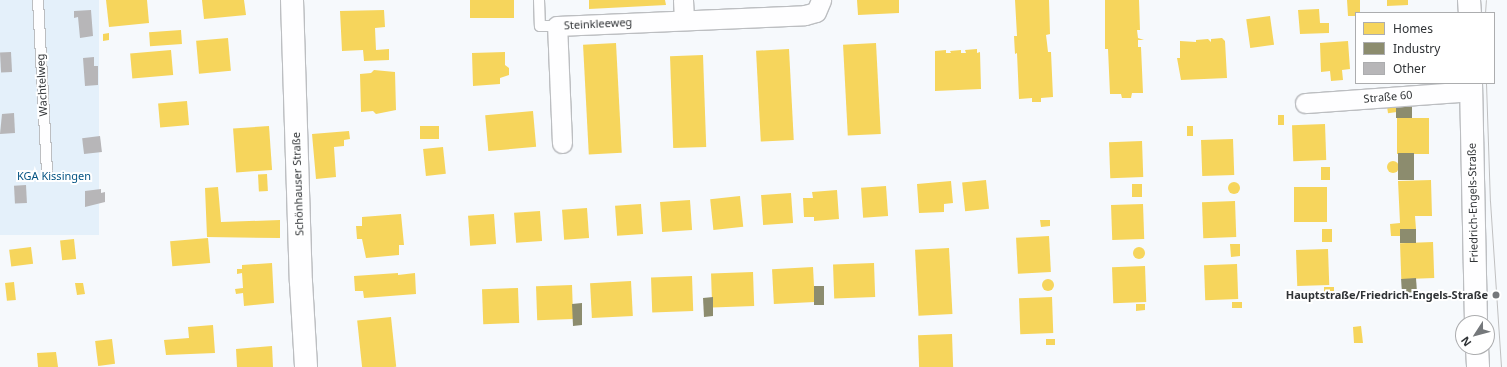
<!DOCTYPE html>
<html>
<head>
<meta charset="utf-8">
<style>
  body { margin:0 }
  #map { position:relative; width:1507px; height:367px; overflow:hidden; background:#f6f9fc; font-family:"Noto Sans",sans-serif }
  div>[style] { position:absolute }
  .green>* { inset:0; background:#e4f0fa; transform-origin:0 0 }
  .homes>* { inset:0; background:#f6d55c; transform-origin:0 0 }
  .round { border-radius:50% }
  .industry>* { inset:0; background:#8c8c6e; transform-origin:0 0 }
  .building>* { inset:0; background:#b7b6b8; transform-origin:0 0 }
  .roads { filter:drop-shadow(1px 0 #bcbec1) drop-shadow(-1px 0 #bcbec1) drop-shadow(0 1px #bcbec1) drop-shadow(0 -1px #bcbec1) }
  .lane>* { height:10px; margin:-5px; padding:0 5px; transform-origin:5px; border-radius:5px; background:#fefeff }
  .street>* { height:19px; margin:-9.5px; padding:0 9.5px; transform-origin:9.5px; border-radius:9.5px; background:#fefeff }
  .secondary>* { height:22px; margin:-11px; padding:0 11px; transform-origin:11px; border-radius:11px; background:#fefeff }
  .tram>* { height:1px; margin:-0.5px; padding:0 0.5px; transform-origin:0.5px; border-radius:0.5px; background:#c0c0c1 }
  .dots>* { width:11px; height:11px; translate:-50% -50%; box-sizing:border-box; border:2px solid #fff; border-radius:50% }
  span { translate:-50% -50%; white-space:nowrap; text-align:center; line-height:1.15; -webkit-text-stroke:4px #fff; paint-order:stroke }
  .street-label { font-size:11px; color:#303336 }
  .park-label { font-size:11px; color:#045382 }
  .poi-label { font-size:11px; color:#303336; font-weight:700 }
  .right { translate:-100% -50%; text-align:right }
  .legend { position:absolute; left:1355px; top:12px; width:140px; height:72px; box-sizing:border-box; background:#fff; border:1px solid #acadaf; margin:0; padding:5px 7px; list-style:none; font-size:12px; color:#303336 }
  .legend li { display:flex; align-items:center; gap:8px; height:20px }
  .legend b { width:20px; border:1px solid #acadaf }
  .north { position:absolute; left:1455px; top:315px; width:40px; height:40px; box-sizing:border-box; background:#fff; border:1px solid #acadaf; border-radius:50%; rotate:234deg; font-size:11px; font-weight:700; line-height:16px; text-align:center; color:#303336 }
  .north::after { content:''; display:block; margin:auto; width:14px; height:18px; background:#75787b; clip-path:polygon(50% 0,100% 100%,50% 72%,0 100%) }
</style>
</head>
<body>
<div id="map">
  <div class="green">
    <div style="left:0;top:0;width:99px;height:235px"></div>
  </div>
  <div class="homes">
    <div style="clip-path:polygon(106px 0,147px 0,149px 23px,109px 27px)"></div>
    <div style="clip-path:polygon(202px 0,244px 0,246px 15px,204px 19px)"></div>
    <div style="left:470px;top:0;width:44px;height:18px"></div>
    <div style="clip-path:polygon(589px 0,665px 0,666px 5px,589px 9px)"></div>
    <div style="clip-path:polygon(857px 0,899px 0,899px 13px,858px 15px)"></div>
    <div style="clip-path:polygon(1015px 0,1049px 0,1050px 34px,1046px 35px,1047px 43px,1048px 52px,1051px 52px,1053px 97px,1041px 98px,1041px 102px,1032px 102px,1032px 98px,1019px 99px,1017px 53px,1015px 54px,1014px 36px,1017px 36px)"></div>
    <div style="clip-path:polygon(1105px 0,1139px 0,1140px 30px,1137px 30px,1138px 38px,1144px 40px,1138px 40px,1138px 47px,1141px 47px,1143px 93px,1132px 93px,1131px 98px,1122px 98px,1121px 94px,1110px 94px,1108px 49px,1105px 49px)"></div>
    <div style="clip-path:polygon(1347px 0,1360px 0,1360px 13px,1356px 13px,1356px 16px,1348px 16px)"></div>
    <div style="clip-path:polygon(1387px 0,1408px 0,1408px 5px,1387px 6px)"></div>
    <div style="clip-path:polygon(1319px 9px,1320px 23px,1329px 23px,1329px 33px,1300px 34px,1298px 10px)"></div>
    <div style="clip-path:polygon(384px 10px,385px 27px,375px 28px,376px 50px,389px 49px,389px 60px,364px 61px,363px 50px,342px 51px,340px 11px)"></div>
    <div style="left:1270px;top:16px;width:29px;height:24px;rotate:82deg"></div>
    <div style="left:181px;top:30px;width:14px;height:32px;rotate:86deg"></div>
    <div style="clip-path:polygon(109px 33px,109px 40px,103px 41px,103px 34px)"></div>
    <div style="left:228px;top:38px;width:33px;height:32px;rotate:85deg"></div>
    <div style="clip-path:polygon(1222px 38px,1225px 41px,1227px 78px,1181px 80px,1177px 58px,1180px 58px,1180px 41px,1196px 42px,1196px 40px,1208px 39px,1211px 42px,1211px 39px)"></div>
    <div style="clip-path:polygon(1348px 41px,1350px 69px,1342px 70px,1343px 80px,1331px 81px,1330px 71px,1321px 72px,1320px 43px)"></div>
    <div style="left:616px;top:43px;width:110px;height:33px;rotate:87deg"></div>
    <div style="left:876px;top:43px;width:91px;height:33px;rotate:87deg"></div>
    <div style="left:789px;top:49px;width:91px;height:33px;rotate:87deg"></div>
    <div style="clip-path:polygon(977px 49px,977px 53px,980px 52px,981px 89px,935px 91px,935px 51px,946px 50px,946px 53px,951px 53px,950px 51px,961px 50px,961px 53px,966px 53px,965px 50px)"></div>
    <div style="left:171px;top:50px;width:25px;height:41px;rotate:85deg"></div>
    <div style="clip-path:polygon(505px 52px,505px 65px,509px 68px,509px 75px,500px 78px,500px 84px,473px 86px,472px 53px)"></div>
    <div style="left:703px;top:55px;width:92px;height:33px;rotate:88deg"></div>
    <div style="clip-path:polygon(374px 70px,395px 72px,396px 110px,376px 114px,373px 111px,361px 112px,360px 74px,371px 73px)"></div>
    <div style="left:187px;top:101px;width:24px;height:29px;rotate:85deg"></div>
    <div style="left:1396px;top:106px;width:6px;height:9px;rotate:81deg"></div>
    <div style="left:533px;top:111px;width:36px;height:48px;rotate:85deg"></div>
    <div style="left:1278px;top:115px;width:6px;height:10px"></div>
    <div style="left:1397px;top:118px;width:32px;height:36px"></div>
    <div style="left:1325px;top:124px;width:36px;height:33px;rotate:88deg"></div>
    <div style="left:269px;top:126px;width:44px;height:36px;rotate:86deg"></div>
    <div style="left:420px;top:126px;width:19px;height:13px"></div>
    <div style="left:1187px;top:126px;width:6px;height:10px"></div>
    <div style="clip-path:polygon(349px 131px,350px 139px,344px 140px,344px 146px,334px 147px,336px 177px,316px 179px,312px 134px)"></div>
    <div style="left:1233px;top:139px;width:36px;height:32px;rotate:88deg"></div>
    <div style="left:1142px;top:141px;width:36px;height:33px;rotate:88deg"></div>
    <div style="left:443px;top:147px;width:27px;height:20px;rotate:84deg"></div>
    <div class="round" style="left:1387px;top:161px;width:12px;height:12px"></div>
    <div style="left:1321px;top:167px;width:9px;height:13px"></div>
    <div style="left:267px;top:174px;width:17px;height:9px;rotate:87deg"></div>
    <div style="left:986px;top:180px;width:29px;height:24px;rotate:84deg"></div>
    <div style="clip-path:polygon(1431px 180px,1432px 216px,1415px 216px,1416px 229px,1400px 230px,1400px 236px,1391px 236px,1390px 224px,1400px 223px,1398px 181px)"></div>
    <div style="clip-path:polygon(951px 181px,953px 203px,944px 204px,944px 212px,919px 213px,917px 184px)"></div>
    <div class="round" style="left:1228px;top:182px;width:12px;height:12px"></div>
    <div style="left:1132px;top:184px;width:10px;height:13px"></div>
    <div style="left:886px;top:186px;width:30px;height:25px;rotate:86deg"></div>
    <div style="clip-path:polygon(218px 187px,221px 222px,280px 220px,280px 238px,207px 237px,205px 188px)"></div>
    <div style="left:1327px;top:187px;width:35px;height:33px;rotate:90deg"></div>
    <div style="clip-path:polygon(837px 190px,839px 219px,814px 221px,814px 217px,804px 217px,803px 198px,813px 198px,812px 192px)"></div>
    <div style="left:791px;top:193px;width:30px;height:30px;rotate:86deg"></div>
    <div style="left:740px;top:196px;width:31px;height:30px;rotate:84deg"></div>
    <div style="left:690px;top:200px;width:30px;height:30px;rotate:86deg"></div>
    <div style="left:1235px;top:201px;width:36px;height:33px;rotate:88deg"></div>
    <div style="left:641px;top:204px;width:30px;height:26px;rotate:86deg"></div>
    <div style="left:1143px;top:204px;width:35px;height:32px;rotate:88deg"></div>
    <div style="left:587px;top:208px;width:30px;height:25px;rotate:86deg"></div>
    <div style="left:540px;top:211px;width:30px;height:26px;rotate:86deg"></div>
    <div style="clip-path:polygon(401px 214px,404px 245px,399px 245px,399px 255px,366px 258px,362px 239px,357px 239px,356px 226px,362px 226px,362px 217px)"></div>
    <div style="left:494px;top:214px;width:30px;height:26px;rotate:86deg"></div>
    <div style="clip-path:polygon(1040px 220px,1050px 220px,1050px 226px,1041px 227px)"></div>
    <div style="left:1322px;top:229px;width:10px;height:13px"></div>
    <div style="left:1049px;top:236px;width:36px;height:33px;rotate:87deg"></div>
    <div style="left:208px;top:238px;width:25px;height:38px;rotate:85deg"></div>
    <div style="left:74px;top:239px;width:20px;height:14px;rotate:84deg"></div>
    <div style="left:1433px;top:242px;width:36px;height:33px;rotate:88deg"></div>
    <div style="clip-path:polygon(1230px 244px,1240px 244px,1240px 256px,1231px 257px)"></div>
    <div class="round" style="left:1133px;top:247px;width:12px;height:12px"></div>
    <div style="left:31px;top:247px;width:17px;height:22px;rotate:83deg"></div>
    <div style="left:949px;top:248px;width:66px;height:34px;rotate:87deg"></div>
    <div style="left:1328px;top:249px;width:36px;height:32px;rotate:88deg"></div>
    <div style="clip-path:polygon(272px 263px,274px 303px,244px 306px,243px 293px,236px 294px,235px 289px,243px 288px,242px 273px,237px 274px,237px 269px,242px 269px,242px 265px)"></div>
    <div style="left:874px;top:263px;width:34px;height:41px;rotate:88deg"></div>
    <div style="left:1237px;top:264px;width:35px;height:33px;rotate:88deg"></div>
    <div style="left:1145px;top:266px;width:36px;height:33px;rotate:88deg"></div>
    <div style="left:813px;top:267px;width:35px;height:41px;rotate:87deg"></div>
    <div style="left:753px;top:272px;width:34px;height:42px;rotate:88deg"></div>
    <div style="clip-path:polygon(398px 273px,398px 275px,415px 273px,416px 294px,364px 298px,363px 291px,355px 291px,354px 276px)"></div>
    <div style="left:692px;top:276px;width:35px;height:41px;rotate:88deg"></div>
    <div class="round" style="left:1042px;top:279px;width:12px;height:12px"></div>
    <div style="left:631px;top:281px;width:35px;height:41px;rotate:87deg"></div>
    <div style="left:14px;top:282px;width:18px;height:9px;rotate:84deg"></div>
    <div style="clip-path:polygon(75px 283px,83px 283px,85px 294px,77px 295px)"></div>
    <div style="left:572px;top:285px;width:34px;height:36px;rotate:88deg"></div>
    <div style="left:1324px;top:287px;width:10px;height:6px"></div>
    <div style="left:518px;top:288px;width:35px;height:36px;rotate:88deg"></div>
    <div style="left:1052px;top:297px;width:36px;height:33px;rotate:88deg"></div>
    <div style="left:1232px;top:302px;width:10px;height:6px"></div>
    <div style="clip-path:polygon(1136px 304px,1145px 304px,1145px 310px,1136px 311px)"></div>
    <div style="left:391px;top:317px;width:50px;height:34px;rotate:84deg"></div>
    <div style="clip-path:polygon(213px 325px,215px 353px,166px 355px,164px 340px,189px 338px,188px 327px)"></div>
    <div style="clip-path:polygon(1361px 326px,1363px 343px,1354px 343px,1353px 327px)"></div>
    <div style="left:952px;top:334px;width:33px;height:34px;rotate:88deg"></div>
    <div style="left:112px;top:339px;width:25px;height:17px;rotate:83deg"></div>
    <div style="left:1046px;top:339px;width:9px;height:6px"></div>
    <div style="clip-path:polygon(272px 346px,273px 367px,237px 367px,236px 349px)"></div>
    <div style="clip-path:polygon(56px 352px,58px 367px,38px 367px,37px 353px)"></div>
  </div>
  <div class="industry">
    <div style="left:1396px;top:106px;width:16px;height:12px"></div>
    <div style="left:1414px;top:153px;width:27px;height:16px;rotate:90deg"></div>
    <div style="left:1416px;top:229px;width:14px;height:16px;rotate:90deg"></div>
    <div style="left:1416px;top:278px;width:14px;height:15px;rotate:86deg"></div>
    <div style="left:814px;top:286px;width:10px;height:19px"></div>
    <div style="clip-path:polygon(713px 297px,713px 316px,704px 317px,703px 298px)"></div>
    <div style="clip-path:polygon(582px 303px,582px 325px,573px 326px,572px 304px)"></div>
  </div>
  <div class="building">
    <div style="clip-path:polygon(91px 10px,93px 36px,80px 38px,78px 17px,74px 18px,74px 11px)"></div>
    <div style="left:11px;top:52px;width:20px;height:11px;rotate:87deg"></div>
    <div style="clip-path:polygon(94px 57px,94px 66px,98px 66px,98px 85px,85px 86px,83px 58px)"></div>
    <div style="clip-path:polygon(14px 113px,15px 133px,0 134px,2px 114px)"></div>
    <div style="left:100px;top:136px;width:16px;height:18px;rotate:83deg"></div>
    <div style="left:26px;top:185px;width:18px;height:12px;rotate:87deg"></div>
    <div style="clip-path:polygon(101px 189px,101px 193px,105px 192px,105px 202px,85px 207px,85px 191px)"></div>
  </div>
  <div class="roads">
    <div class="lane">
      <div style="left:38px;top:0;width:171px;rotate:87deg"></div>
      <div style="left:539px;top:0;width:26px;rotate:88deg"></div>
      <div style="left:540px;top:26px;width:17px"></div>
    </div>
    <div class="street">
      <div style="left:683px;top:0;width:20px;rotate:87deg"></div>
      <div style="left:1305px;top:103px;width:166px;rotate:-4.1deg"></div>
      <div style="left:562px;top:143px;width:117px;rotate:-92.4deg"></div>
      <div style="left:557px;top:26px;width:248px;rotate:-2.5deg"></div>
      <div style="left:805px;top:15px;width:11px;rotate:-15deg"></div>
      <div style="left:816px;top:12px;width:13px;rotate:-67deg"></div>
    </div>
    <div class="secondary">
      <div style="left:292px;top:0;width:282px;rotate:88.2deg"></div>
      <div style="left:301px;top:282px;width:85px;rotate:86.6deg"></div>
      <div style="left:1469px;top:0;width:13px;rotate:86deg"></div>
      <div style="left:1471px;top:83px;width:240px;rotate:88.8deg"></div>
      <div style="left:1477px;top:347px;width:20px;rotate:87deg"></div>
    </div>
  </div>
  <div class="tram">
    <div style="left:1485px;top:13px;width:13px;rotate:-86deg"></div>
    <div style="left:1486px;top:83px;width:118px;rotate:88.1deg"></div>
    <div style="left:1490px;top:201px;width:166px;rotate:86.2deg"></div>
  </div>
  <div class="dots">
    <div style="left:1496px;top:295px;background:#75787b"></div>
  </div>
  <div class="street-label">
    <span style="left:598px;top:24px;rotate:-3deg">Steinkleeweg</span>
    <span style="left:42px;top:85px;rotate:-93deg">Wachtelweg</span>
    <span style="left:1388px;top:97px;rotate:-5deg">Straße 60</span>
    <span style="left:298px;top:184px;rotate:-92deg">Schönhauser Straße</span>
    <span style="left:1473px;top:203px;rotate:-91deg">Friedrich-Engels-Straße</span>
  </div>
  <div class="park-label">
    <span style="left:54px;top:176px">KGA Kissingen</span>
  </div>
  <div class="poi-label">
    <span class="right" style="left:1488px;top:295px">Hauptstraße/Friedrich-Engels-Straße</span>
  </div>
  <ul class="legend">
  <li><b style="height:11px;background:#f6d55c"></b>Homes</li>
  <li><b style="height:11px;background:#8c8c6e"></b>Industry</li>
  <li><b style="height:11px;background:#b7b6b8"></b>Other</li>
  </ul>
  <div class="north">N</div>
</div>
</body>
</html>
